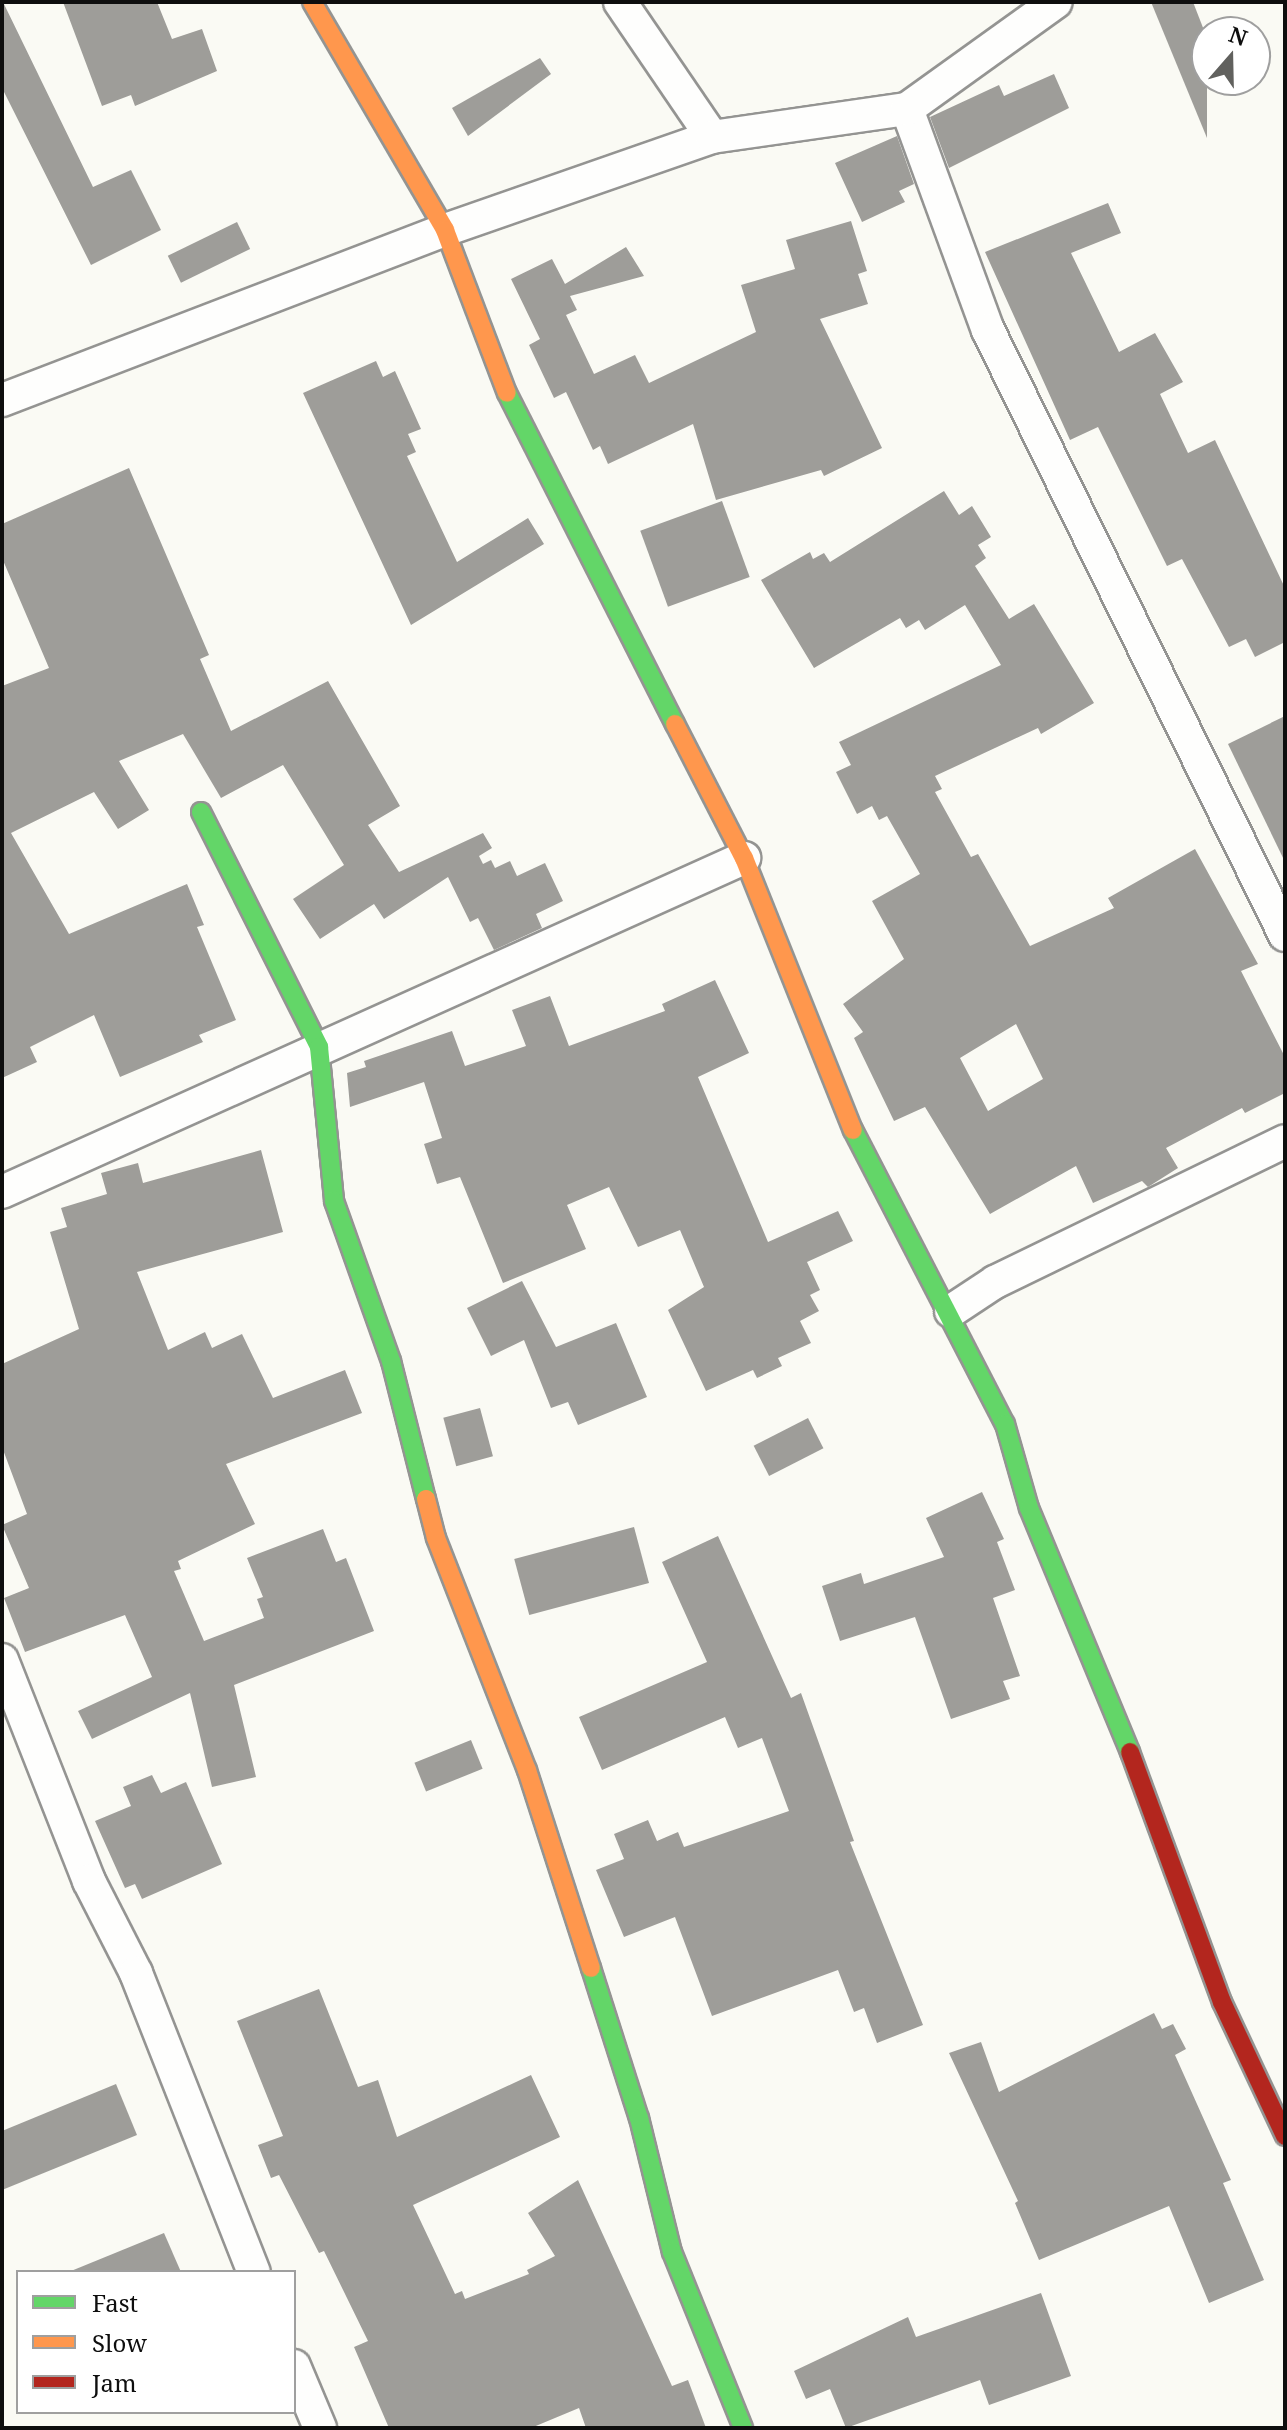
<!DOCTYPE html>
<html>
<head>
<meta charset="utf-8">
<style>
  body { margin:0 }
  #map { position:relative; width:1287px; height:2430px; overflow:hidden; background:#fafaf4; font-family:"Noto Serif",serif }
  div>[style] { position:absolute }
  .building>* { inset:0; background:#9e9d99; transform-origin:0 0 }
  .roads { filter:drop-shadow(2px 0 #949492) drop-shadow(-2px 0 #949492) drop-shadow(0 2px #949492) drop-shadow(0 -2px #949492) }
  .street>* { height:32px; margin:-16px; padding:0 16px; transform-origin:16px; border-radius:16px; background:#fefefd }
  .fast>* { height:18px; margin:-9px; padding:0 9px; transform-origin:9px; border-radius:9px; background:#63d668 }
  .slow>* { height:18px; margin:-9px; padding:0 9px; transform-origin:9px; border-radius:9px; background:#ff974d }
  .jam>* { height:18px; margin:-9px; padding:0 9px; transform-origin:9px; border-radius:9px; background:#b3261e }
  span { translate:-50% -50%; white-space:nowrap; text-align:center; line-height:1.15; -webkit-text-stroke:8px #fff; paint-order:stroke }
  .frame { position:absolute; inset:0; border:4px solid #0e0e0e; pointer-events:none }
  .legend { position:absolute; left:16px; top:2270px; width:280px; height:144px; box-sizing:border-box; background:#fff; border:2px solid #9f9f9f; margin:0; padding:10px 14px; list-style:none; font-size:24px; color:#0e0e0e }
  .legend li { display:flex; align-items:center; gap:16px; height:40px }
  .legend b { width:40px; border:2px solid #9f9f9f }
  .north { position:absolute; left:1191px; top:16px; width:80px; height:80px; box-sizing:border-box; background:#fff; border:2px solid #9f9f9f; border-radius:50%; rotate:20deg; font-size:22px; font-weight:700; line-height:32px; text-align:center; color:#0e0e0e }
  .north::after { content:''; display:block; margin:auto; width:28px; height:36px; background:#61615e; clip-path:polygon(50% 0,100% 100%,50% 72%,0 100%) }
</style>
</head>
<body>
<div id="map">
  <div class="building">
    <div style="clip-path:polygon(3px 2px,93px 187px,131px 170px,161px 230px,91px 265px,2px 88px)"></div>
    <div style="clip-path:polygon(63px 2px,157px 2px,172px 39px,202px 29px,217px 71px,135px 106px,131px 95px,102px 106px)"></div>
    <div style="clip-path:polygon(1151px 2px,1193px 2px,1207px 38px,1207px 138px)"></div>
    <div style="clip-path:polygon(540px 58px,551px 74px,468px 136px,452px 108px)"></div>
    <div style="clip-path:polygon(1054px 74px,1069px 108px,949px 168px,930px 117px,999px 85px,1004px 96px)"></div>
    <div style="clip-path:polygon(897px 136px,914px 184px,899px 191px,905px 202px,862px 222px,835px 163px)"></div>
    <div style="clip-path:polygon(1108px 203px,1121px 233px,1071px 253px,1119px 352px,1155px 333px,1183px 382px,1160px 394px,1188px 453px,1215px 440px,1285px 588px,1285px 642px,1255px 657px,1246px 639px,1229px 647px,1182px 559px,1167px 566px,1098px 427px,1070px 440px,985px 252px)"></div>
    <div style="clip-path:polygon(851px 221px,867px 271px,858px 274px,868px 304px,820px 319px,882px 448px,824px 476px,821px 470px,716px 500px,693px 424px,608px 464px,600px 446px,593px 450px,566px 392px,554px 398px,529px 345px,540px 339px,511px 279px,552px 259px,565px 284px,626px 247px,644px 276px,570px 296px,577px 310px,566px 315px,594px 374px,635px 355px,649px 383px,756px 332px,741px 285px,795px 269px,786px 240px)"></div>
    <div style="left:237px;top:222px;width:30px;height:77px;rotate:64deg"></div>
    <div style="clip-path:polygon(376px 361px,383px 377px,395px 371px,421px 429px,408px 434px,416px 452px,407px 456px,457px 562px,528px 518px,544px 544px,411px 625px,303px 393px)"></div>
    <div style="clip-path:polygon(129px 468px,209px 655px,200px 659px,231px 731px,328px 681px,400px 806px,368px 825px,399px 872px,483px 833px,492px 848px,479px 856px,483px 864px,491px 860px,495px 868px,510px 861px,517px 876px,545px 863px,563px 901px,536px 914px,542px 928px,494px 950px,478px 918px,470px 922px,448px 877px,384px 919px,374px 904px,320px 939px,293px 899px,344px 865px,283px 765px,221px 798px,183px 734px,119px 761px,149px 810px,118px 829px,94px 792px,11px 833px,69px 934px,187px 884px,204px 925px,197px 927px,236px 1020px,199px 1035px,203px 1042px,120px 1077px,94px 1015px,30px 1047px,37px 1062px,2px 1078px,2px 686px,49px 668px,2px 558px,2px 524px)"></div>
    <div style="clip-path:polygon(evenodd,944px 491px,959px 515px,972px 506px,991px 537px,978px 545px,986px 558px,975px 566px,1009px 619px,1034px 604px,1094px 703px,1041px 734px,1038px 728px,935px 776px,942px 789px,935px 792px,971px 857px,978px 854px,1030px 946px,1114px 908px,1108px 898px,1195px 849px,1258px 964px,1241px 971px,1285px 1057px,1285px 1093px,1245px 1113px,1242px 1108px,1166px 1148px,1178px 1168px,1148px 1187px,1142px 1181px,1093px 1203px,1076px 1166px,990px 1214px,925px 1107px,894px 1121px,854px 1038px,863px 1032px,843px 1004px,904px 959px,872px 901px,920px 874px,887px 816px,879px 820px,872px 806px,857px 814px,836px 772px,851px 765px,839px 742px,1001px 665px,965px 605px,925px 630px,919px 620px,906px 628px,900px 618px,814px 668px,761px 580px,810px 552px,813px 559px,824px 553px,830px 562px,944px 491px,1016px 1024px,1043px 1079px,988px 1111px,960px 1058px,1016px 1024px)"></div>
    <div style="left:722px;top:501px;width:81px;height:87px;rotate:70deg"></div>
    <div style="clip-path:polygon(1285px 716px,1285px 862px,1228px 744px)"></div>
    <div style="clip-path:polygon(715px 980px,749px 1053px,698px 1077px,768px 1242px,838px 1211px,853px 1241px,807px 1262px,820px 1290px,810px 1295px,819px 1311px,800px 1321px,811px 1343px,778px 1358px,782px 1366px,757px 1378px,753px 1370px,706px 1391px,668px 1310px,704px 1287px,680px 1230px,638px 1247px,609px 1187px,567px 1205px,586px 1249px,503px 1283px,460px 1177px,437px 1184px,424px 1144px,442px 1138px,424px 1082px,350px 1107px,347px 1073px,366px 1067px,364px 1061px,452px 1031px,465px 1066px,526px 1046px,512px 1010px,550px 996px,569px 1046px,665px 1011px,662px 1004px)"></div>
    <div style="clip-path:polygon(261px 1150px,283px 1232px,137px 1272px,168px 1350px,205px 1332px,212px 1348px,242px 1334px,273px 1398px,345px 1370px,362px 1413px,226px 1464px,255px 1524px,178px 1561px,181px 1569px,174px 1571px,204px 1641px,264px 1618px,257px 1599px,263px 1597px,247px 1558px,323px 1529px,336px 1562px,346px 1558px,374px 1631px,234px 1685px,256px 1777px,212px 1787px,190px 1693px,92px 1739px,78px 1711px,152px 1677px,125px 1615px,25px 1652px,4px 1598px,29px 1588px,2px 1525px,27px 1514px,2px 1447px,2px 1364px,79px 1329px,50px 1232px,67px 1227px,61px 1208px,107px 1194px,101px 1173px,138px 1163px,143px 1183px)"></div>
    <div style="clip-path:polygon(522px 1281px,556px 1347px,616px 1323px,647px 1397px,578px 1425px,568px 1402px,551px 1408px,524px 1340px,491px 1356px,467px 1308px)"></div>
    <div style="left:480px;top:1408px;width:50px;height:38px;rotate:75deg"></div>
    <div style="left:808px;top:1418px;width:34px;height:61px;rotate:63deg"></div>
    <div style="clip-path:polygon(982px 1492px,1004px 1539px,997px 1542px,1015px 1590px,993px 1598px,1020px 1676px,1003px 1681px,1010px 1699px,951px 1719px,915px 1617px,840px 1641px,822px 1586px,861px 1573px,864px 1584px,944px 1557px,926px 1518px)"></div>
    <div style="left:634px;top:1527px;width:58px;height:124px;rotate:75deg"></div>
    <div style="clip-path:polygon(718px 1536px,791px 1698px,801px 1693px,854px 1841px,850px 1842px,923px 2025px,877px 2043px,864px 2008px,854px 2012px,838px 1970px,712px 2016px,675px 1917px,624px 1937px,596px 1870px,624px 1859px,614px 1834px,648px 1820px,657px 1841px,678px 1832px,684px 1847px,789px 1811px,762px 1738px,738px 1748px,725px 1717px,602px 1770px,579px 1717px,707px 1662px,662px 1562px)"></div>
    <div style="left:471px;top:1740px;width:31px;height:61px;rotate:68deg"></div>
    <div style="clip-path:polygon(152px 1775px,161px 1793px,186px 1782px,222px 1864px,142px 1899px,135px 1884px,125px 1888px,95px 1821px,131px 1806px,123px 1787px)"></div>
    <div style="clip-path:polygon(319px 1989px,358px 2087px,378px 2080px,397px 2137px,531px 2075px,560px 2137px,413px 2205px,455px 2294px,462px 2291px,465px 2299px,529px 2274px,527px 2270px,555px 2256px,528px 2213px,578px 2180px,672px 2386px,688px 2380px,706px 2428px,586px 2428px,579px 2408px,531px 2428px,389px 2428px,354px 2347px,368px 2341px,324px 2251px,319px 2253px,279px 2175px,271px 2178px,258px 2145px,283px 2136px,237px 2021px)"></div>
    <div style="clip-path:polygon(1154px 2013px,1162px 2029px,1173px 2024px,1186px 2049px,1175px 2055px,1231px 2180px,1223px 2183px,1264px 2280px,1209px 2303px,1169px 2206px,1039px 2260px,1015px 2203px,1018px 2201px,949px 2053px,981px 2042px,999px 2092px)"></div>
    <div style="clip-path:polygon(116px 2084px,137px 2135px,2px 2190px,2px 2131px)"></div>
    <div style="clip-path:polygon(164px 2233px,181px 2272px,71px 2272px,71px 2271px)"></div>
    <div style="clip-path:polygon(1041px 2293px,1071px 2376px,989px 2405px,980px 2380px,846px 2428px,830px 2389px,806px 2399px,794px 2371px,908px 2317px,916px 2337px)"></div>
  </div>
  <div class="roads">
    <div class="street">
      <div style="left:620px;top:2px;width:163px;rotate:55.7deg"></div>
      <div style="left:907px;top:109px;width:235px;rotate:69.9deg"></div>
      <div style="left:988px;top:330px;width:674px;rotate:63.85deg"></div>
      <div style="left:2px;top:400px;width:474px;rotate:-21deg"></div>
      <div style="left:445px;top:230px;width:283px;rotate:-19.2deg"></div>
      <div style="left:712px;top:137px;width:197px;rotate:-8.2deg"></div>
      <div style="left:907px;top:109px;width:183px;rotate:-35.7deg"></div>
      <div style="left:2px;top:1192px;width:814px;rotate:-24.23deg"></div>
      <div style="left:951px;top:1311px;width:53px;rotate:-33.4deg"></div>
      <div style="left:995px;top:1282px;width:322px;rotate:-25.9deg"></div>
      <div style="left:2px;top:1660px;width:238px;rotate:68.5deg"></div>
      <div style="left:89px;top:1881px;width:103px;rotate:62.9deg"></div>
      <div style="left:136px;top:1973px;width:321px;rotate:68.5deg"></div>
      <div style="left:294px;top:2366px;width:67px;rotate:67.2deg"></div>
    </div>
    <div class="fast">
      <div style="left:507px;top:393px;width:371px;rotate:63.1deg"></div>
      <div style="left:201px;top:812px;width:263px;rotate:63.3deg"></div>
      <div style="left:319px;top:1047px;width:155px;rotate:84.4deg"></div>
      <div style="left:334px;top:1201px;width:170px;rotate:70.4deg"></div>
      <div style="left:391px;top:1361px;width:142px;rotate:75.8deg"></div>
      <div style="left:853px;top:1130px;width:331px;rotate:62.7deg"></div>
      <div style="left:1005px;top:1424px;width:87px;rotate:74.1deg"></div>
      <div style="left:1029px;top:1508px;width:264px;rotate:67.5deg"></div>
      <div style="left:591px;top:1968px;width:157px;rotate:72.3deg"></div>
      <div style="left:639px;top:2118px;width:138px;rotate:76.2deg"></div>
      <div style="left:672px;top:2252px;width:190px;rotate:68deg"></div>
    </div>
    <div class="slow">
      <div style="left:312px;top:2px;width:264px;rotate:59.7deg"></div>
      <div style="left:445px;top:230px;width:174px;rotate:69.2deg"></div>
      <div style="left:675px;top:724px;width:151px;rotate:62.8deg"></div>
      <div style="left:744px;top:858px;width:293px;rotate:68.2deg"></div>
      <div style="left:426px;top:1499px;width:40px;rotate:75.6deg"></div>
      <div style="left:436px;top:1538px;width:249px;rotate:68.6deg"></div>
      <div style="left:527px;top:1770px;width:208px;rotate:72.1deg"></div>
    </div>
    <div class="jam">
      <div style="left:1130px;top:1752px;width:266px;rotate:69.8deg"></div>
      <div style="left:1222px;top:2002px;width:148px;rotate:64.8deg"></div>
    </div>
  </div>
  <div class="frame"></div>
  <ul class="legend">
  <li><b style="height:10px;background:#63d668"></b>Fast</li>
  <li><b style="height:10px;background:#ff974d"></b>Slow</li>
  <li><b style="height:10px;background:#b3261e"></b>Jam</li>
  </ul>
  <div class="north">N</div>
</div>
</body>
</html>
